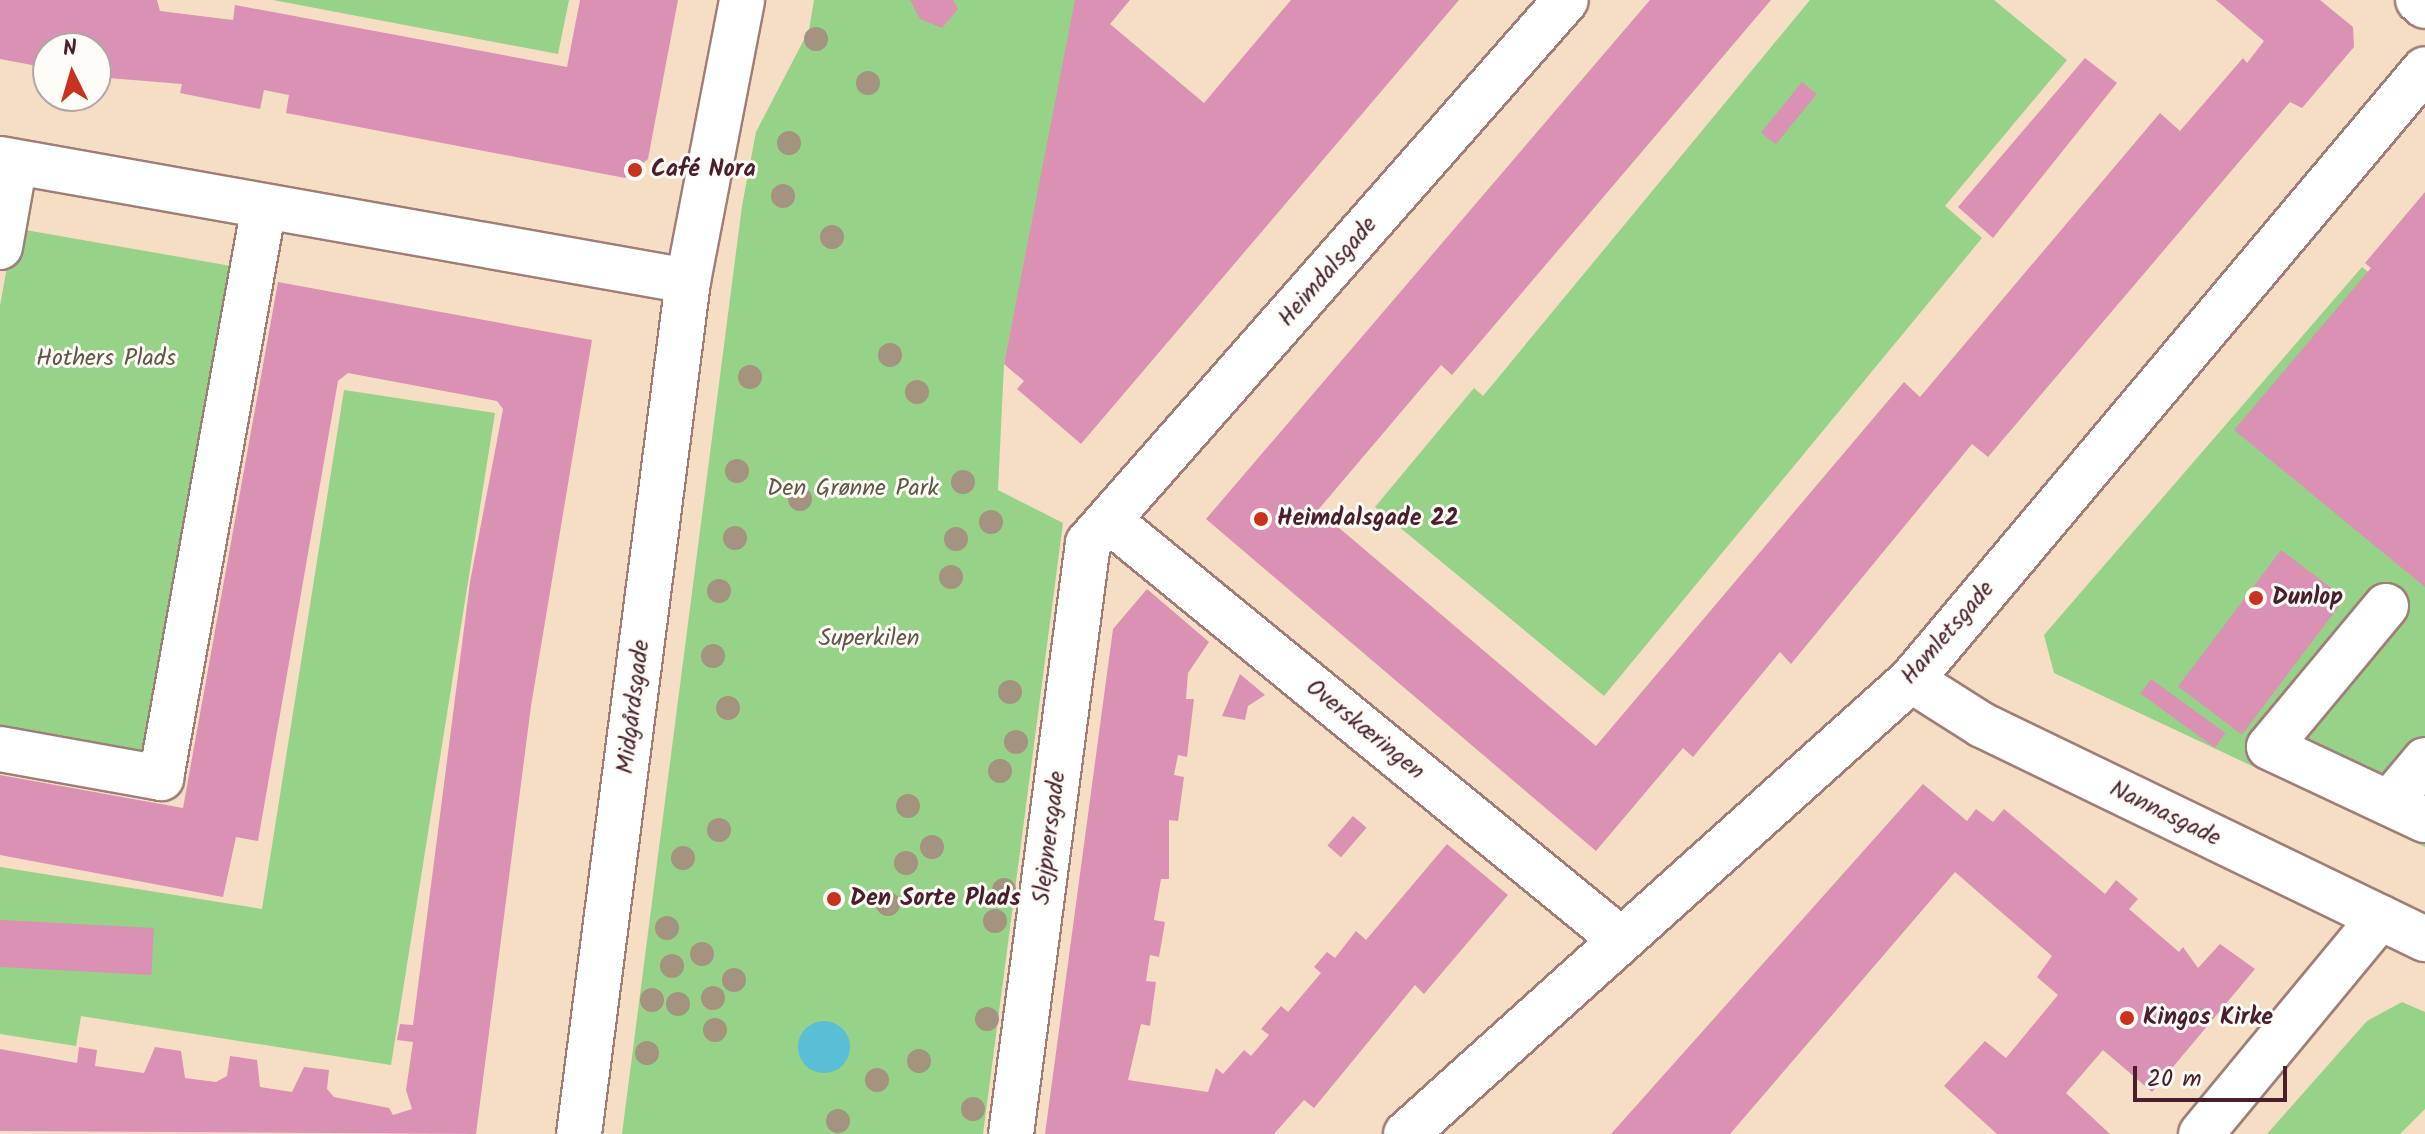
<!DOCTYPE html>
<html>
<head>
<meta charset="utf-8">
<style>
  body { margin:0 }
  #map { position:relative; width:2425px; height:1134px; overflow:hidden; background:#f5dec3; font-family:Kalam,sans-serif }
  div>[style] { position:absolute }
  .green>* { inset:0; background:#96d287 }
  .water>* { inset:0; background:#58bfd6 }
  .round { border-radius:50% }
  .building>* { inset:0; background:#db91b4; transform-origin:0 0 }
  .roads { filter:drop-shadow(2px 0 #a07e77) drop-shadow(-2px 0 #a07e77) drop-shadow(0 2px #a07e77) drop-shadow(0 -2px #a07e77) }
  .minor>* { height:44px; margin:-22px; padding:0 22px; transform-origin:22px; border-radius:22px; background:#fff }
  .trees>* { width:24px; height:24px; margin:-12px; border-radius:50%; background:#a4937f }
  .dots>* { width:22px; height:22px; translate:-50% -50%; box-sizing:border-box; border:4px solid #fdfcf7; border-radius:50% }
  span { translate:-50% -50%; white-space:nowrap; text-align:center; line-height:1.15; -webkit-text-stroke:6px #fdfcf7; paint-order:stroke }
  .poi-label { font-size:24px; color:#4a1f2b; font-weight:700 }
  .left { translate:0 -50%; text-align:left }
  .street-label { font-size:24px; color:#4a1f2b }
  .park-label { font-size:24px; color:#615547 }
  .north { position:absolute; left:32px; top:32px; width:80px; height:80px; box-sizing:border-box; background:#fdfcf7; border:2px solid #b5a4a5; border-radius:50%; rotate:355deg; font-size:22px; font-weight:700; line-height:32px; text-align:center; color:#4a1f2b }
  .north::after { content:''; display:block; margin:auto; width:28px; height:36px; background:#c8321e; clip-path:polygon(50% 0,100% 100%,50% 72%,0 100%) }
  .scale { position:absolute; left:2133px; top:1066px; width:154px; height:36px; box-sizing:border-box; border:4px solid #4a1f2b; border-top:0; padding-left:10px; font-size:24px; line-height:28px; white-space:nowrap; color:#4a1f2b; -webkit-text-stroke:6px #fdfcf7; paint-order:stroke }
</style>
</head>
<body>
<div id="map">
  <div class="green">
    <div style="clip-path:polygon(273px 0,569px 0,558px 54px)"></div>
    <div style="clip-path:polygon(814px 0,1078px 0,1004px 364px,998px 490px,1063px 523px,983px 1134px,622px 1134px,742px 206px,756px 132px,809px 30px)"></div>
    <div style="clip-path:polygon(1810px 0,1994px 0,2067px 60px,1945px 206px,1982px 238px,1604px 696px,1375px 507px,1474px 388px,1483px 396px)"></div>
    <div style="clip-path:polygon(14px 228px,231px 266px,144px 755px,0 729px,0 306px)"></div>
    <div style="clip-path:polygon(2362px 267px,2425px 318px,2425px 847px,2054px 673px,2044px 635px)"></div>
    <div style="clip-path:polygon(344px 390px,495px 413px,391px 1065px,81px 1016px,76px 1046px,0 1034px,0 867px,262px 909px)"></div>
    <div style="clip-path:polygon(2402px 1002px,2425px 1012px,2425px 1109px,2400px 1134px,2267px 1134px,2367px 1021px)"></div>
  </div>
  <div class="water">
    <div class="round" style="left:798px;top:1021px;width:52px;height:52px"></div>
  </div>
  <div class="building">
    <div style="clip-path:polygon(0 0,157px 0,160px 11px,233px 20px,235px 5px,567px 67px,580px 0,678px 0,648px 159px,625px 178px,286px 113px,289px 95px,264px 90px,260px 109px,180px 93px,182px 84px,96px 77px,96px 48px,48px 48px,48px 68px,0 59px)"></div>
    <div style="clip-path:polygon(910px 0,953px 0,958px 9px,942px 28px,920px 19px)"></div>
    <div style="clip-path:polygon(1075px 0,1130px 0,1110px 24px,1204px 103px,1291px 0,1459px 0,1081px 444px,1017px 389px,1024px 381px,1004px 364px)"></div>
    <div style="clip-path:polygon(1650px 0,1771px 0,1452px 375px,1441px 365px,1318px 510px,1596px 746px,1904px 382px,1920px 397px,2160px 113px,2180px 131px,2243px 58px,2247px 63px,2264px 41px,2216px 0,2320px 0,2353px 27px,2354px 47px,2302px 108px,2290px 102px,1988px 457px,1972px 444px,1791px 664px,1780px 652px,1693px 757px,1683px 748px,1596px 851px,1206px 519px)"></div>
    <div style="clip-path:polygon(2085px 58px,2117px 83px,1993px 238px,1958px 207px)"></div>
    <div style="left:1802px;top:82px;width:19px;height:65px;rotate:39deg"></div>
    <div style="clip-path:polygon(2425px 192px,2425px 587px,2234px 430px,2371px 268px,2365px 263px)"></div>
    <div style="clip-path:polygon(278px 282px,592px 340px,531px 706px,476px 1134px,0 1131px,0 1049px,77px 1063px,79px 1047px,97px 1050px,95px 1066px,144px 1073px,155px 1047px,181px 1051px,185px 1078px,216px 1082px,227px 1076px,230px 1056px,257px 1060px,260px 1087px,292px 1092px,304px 1067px,329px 1070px,327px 1089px,334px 1097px,389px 1108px,393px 1115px,412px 1109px,406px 1090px,413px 1042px,397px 1040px,400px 1024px,413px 1025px,470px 582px,503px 409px,497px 401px,348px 373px,338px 381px,258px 841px,236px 837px,223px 897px,0 855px,0 775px,183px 808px)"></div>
    <div style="left:2281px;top:550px;width:80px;height:171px;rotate:37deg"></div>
    <div style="clip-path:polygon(1147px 589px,1209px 642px,1188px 673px,1186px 699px,1194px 699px,1187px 757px,1178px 755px,1174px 775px,1184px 777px,1178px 821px,1169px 820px,1169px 879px,1161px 879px,1154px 920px,1165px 922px,1159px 957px,1150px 955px,1146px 981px,1156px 982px,1150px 1026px,1141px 1024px,1128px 1080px,1208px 1092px,1216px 1068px,1223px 1074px,1244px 1050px,1251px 1056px,1269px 1035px,1261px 1029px,1281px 1006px,1288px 1012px,1321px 973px,1314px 967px,1327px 952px,1335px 958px,1356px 931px,1366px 940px,1447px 844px,1508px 895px,1424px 994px,1415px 985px,1314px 1108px,1304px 1100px,1274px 1134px,1045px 1134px,1113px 629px)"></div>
    <div style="clip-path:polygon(1240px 674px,1265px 695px,1248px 706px,1245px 720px,1222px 716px)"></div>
    <div style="left:2151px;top:679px;width:92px;height:18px;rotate:36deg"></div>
    <div style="clip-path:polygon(1923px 784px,1967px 821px,1976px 809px,1993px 822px,2004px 809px,2105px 894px,2116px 880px,2138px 899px,2129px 909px,2179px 952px,2183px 947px,2198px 968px,2220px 944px,2255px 969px,2152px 1092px,2103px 1050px,2066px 1093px,2110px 1134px,1997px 1134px,1944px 1086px,1985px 1041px,2006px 1058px,2058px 995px,2037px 977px,2052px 956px,1955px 872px,1730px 1134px,1611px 1134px)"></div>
    <div style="left:1353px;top:816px;width:18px;height:39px;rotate:41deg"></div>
    <div style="left:0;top:920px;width:154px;height:47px;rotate:3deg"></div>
  </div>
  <div class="roads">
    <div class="minor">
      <div style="left:2418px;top:0;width:9px;rotate:41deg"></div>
      <div style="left:0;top:159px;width:699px;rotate:10.06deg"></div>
      <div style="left:0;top:247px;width:86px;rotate:-80deg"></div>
      <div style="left:1111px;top:522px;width:657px;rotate:39.31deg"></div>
      <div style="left:2386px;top:606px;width:183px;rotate:129.7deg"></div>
      <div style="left:2269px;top:747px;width:172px;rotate:25.1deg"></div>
      <div style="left:1911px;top:680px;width:84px;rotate:32.4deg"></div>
      <div style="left:1982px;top:725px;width:492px;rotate:25.8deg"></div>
      <div style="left:0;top:749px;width:164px;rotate:10.2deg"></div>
      <div style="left:161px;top:778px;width:581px;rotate:-79.79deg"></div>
      <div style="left:2389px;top:803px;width:56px;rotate:-50.1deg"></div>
      <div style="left:579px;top:1134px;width:860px;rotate:-82.72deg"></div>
      <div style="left:688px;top:281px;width:286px;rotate:-79.1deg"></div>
      <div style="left:1011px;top:1134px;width:596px;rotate:-82.58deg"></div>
      <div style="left:1088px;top:543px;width:723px;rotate:-48.64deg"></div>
      <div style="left:1406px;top:1134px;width:679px;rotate:-41.96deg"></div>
      <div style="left:1911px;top:680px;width:798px;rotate:-49.93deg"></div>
      <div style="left:2201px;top:1134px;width:281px;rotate:-50.4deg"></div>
    </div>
  </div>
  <div class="trees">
    <div style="left:816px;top:39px"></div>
    <div style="left:868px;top:83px"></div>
    <div style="left:789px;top:143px"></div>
    <div style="left:783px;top:196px"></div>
    <div style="left:832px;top:237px"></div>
    <div style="left:890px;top:355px"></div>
    <div style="left:750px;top:377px"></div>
    <div style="left:917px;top:392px"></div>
    <div style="left:737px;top:471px"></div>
    <div style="left:963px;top:482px"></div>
    <div style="left:800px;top:499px"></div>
    <div style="left:991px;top:522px"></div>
    <div style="left:735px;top:538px"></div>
    <div style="left:956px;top:539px"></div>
    <div style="left:951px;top:577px"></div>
    <div style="left:719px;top:591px"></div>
    <div style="left:713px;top:656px"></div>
    <div style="left:1010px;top:692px"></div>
    <div style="left:728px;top:708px"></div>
    <div style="left:1016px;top:742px"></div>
    <div style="left:1000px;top:771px"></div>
    <div style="left:908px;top:806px"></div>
    <div style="left:719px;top:830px"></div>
    <div style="left:932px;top:847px"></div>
    <div style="left:683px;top:858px"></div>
    <div style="left:906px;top:863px"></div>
    <div style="left:1004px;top:890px"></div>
    <div style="left:888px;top:904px"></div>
    <div style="left:995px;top:921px"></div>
    <div style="left:667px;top:928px"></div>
    <div style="left:702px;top:954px"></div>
    <div style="left:672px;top:966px"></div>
    <div style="left:734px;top:980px"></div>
    <div style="left:713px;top:998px"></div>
    <div style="left:652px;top:1000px"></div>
    <div style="left:678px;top:1004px"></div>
    <div style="left:987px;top:1019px"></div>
    <div style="left:715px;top:1030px"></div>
    <div style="left:647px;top:1053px"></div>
    <div style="left:919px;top:1061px"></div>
    <div style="left:877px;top:1080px"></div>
    <div style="left:973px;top:1109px"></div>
    <div style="left:838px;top:1121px"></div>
  </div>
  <div class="dots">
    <div style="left:635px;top:170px;background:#c8321e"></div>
    <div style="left:1261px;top:519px;background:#c8321e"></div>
    <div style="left:2256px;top:598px;background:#c8321e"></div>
    <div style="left:834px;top:899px;background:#c8321e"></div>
    <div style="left:2127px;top:1018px;background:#c8321e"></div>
  </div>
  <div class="poi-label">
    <span class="left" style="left:651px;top:170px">Café Nora</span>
    <span class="left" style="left:1277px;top:519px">Heimdalsgade 22</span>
    <span class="left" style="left:2272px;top:598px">Dunlop</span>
    <span class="left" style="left:850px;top:899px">Den Sorte Plads</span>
    <span class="left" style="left:2143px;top:1018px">Kingos Kirke</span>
  </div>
  <div class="street-label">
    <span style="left:1328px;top:272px;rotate:-49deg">Heimdalsgade</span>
    <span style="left:1948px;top:633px;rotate:-49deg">Hamletsgade</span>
    <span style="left:634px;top:707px;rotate:-83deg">Midgårdsgade</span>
    <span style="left:1365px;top:730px;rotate:39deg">Overskæringen</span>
    <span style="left:2165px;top:814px;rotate:26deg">Nannasgade</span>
    <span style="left:1050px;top:838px;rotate:-83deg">Slejpnersgade</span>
  </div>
  <div class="park-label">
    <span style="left:106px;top:359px">Hothers Plads</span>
    <span style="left:853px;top:489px">Den Grønne Park</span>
    <span style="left:869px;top:639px">Superkilen</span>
  </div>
  <div class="north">N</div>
  <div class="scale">20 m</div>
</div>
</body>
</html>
